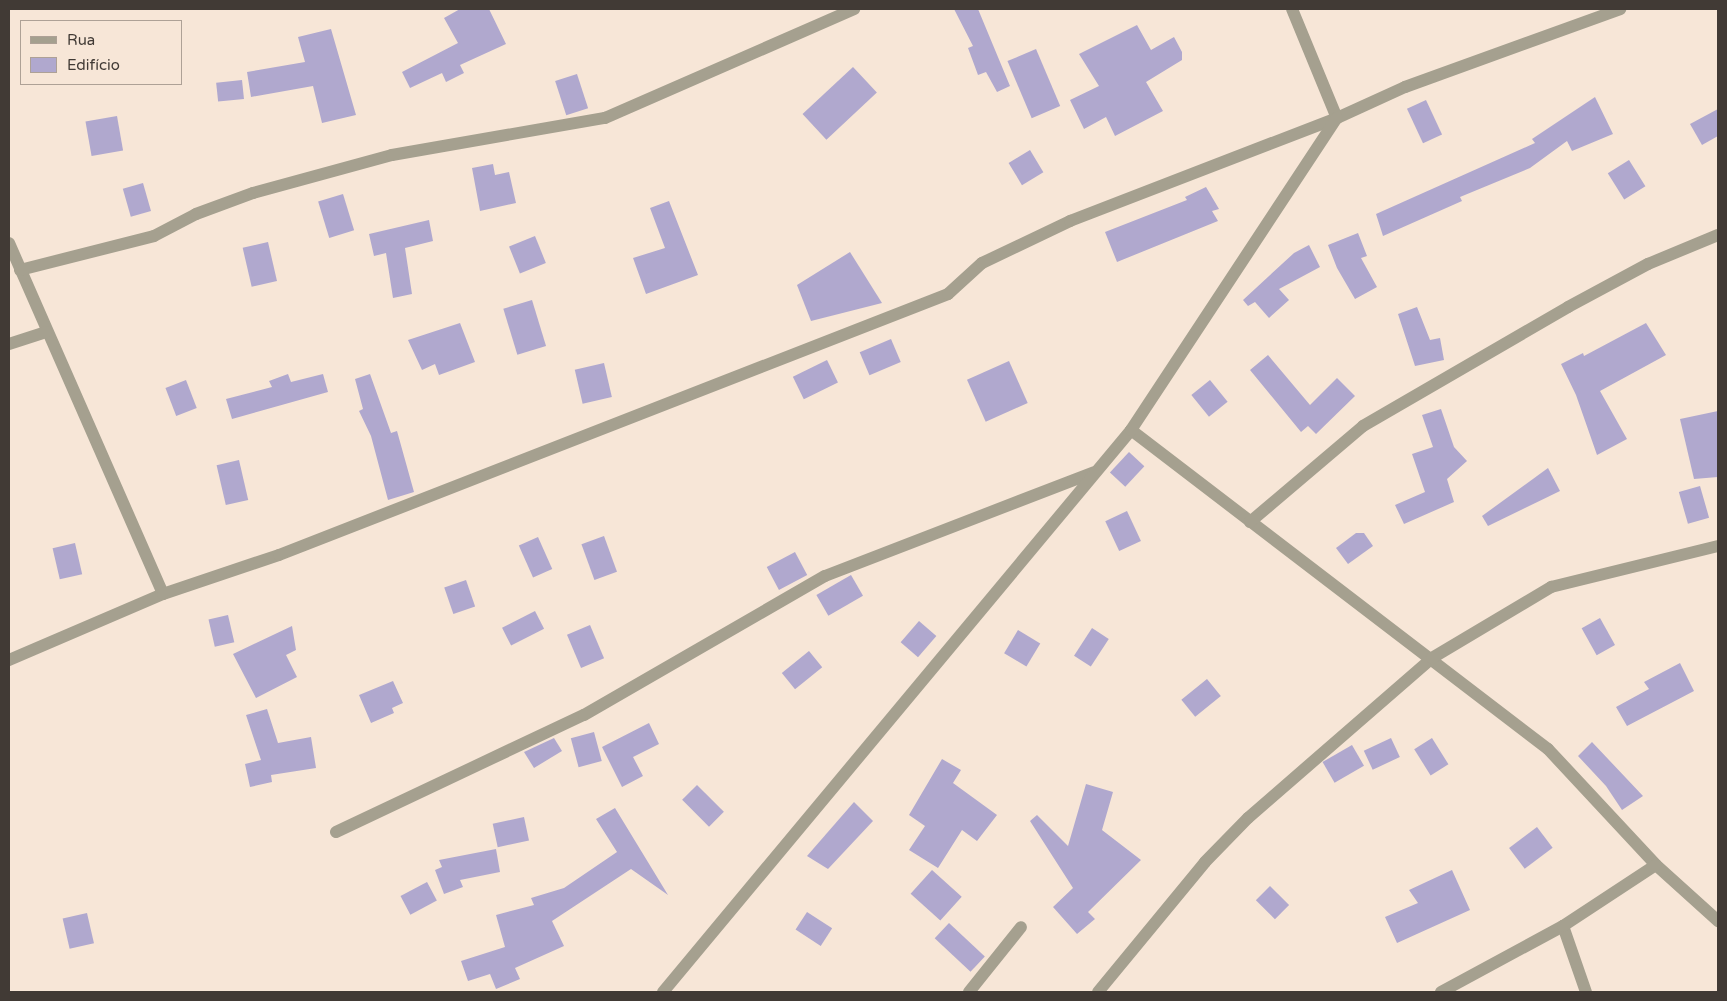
<!DOCTYPE html>
<html>
<head>
<meta charset="utf-8">
<style>
  body { margin:0 }
  #map { position:relative; width:1727px; height:1001px; overflow:hidden; background:#f7e6d7; font-family:"Varela Round",sans-serif }
  div>[style] { position:absolute }
  .building>* { inset:0; background:#b0a8ce; transform-origin:0 0 }
  .minor>* { height:12px; margin:-6px; padding:0 6px; transform-origin:6px; border-radius:6px; background:#a5a08f }
  span { translate:-50% -50%; white-space:nowrap; text-align:center; line-height:1.15; -webkit-text-stroke:5px #f7e6d7; paint-order:stroke }
  .frame { position:absolute; inset:0; border:10px solid #413a35; pointer-events:none }
  .legend { position:absolute; left:20px; top:20px; width:162px; height:65px; box-sizing:border-box; background:#f7e6d7; border:1px solid #aea196; margin:0; padding:6px 9px; list-style:none; font-size:15px; color:#413a35 }
  .legend li { display:flex; align-items:center; gap:10px; height:25px }
  .legend b { width:25px; border:1px solid #aea196 }
</style>
</head>
<body>
<div id="map">
  <div class="building">
    <div style="clip-path:polygon(460px 9px,489px 9px,506px 44px,460px 65px,464px 73px,446px 82px,442px 73px,410px 88px,402px 72px,458px 43px,444px 18px)"></div>
    <div style="clip-path:polygon(954px 9px,978px 9px,1010px 86px,997px 92px,986px 72px,978px 75px,968px 48px,973px 46px)"></div>
    <div style="clip-path:polygon(1137px 25px,1151px 50px,1174px 37px,1182px 52px,1182px 60px,1146px 82px,1163px 111px,1115px 136px,1106px 117px,1084px 129px,1070px 100px,1099px 86px,1079px 54px)"></div>
    <div style="clip-path:polygon(331px 29px,356px 115px,322px 123px,313px 86px,251px 97px,247px 72px,305px 62px,298px 37px)"></div>
    <div style="left:1036px;top:49px;width:62px;height:31px;rotate:67deg"></div>
    <div style="left:853px;top:67px;width:35px;height:69px;rotate:47deg"></div>
    <div style="left:577px;top:74px;width:36px;height:23px;rotate:72deg"></div>
    <div style="left:242px;top:80px;width:19px;height:26px;rotate:84deg"></div>
    <div style="clip-path:polygon(1595px 97px,1613px 134px,1572px 151px,1567px 141px,1530px 168px,1460px 197px,1462px 201px,1383px 236px,1376px 214px,1535px 143px,1532px 139px)"></div>
    <div style="left:1426px;top:100px;width:38px;height:21px;rotate:65deg"></div>
    <div style="clip-path:polygon(1718px 109px,1718px 136px,1702px 145px,1690px 124px)"></div>
    <div style="left:117px;top:116px;width:35px;height:32px;rotate:80deg"></div>
    <div style="left:1030px;top:150px;width:26px;height:25px;rotate:59deg"></div>
    <div style="left:1629px;top:160px;width:31px;height:25px;rotate:58deg"></div>
    <div style="clip-path:polygon(493px 164px,495px 175px,509px 172px,516px 203px,480px 211px,472px 168px)"></div>
    <div style="left:143px;top:183px;width:29px;height:21px;rotate:74deg"></div>
    <div style="clip-path:polygon(1206px 187px,1219px 209px,1212px 211px,1218px 221px,1117px 262px,1105px 232px,1187px 200px,1185px 197px)"></div>
    <div style="left:343px;top:194px;width:38px;height:26px;rotate:73deg"></div>
    <div style="clip-path:polygon(669px 201px,698px 275px,646px 294px,633px 258px,665px 248px,650px 208px)"></div>
    <div style="clip-path:polygon(429px 220px,433px 241px,405px 248px,412px 294px,393px 298px,386px 253px,374px 256px,369px 234px)"></div>
    <div style="clip-path:polygon(1358px 233px,1367px 256px,1361px 258px,1377px 287px,1355px 299px,1337px 268px,1328px 245px)"></div>
    <div style="left:535px;top:236px;width:29px;height:28px;rotate:68deg"></div>
    <div style="left:268px;top:242px;width:40px;height:26px;rotate:77deg"></div>
    <div style="clip-path:polygon(1309px 245px,1320px 267px,1279px 289px,1289px 300px,1269px 318px,1255px 302px,1248px 306px,1243px 300px,1294px 253px)"></div>
    <div style="clip-path:polygon(850px 252px,882px 303px,811px 321px,797px 285px)"></div>
    <div style="left:532px;top:300px;width:48px;height:30px;rotate:73deg"></div>
    <div style="clip-path:polygon(1417px 307px,1430px 340px,1440px 338px,1444px 360px,1415px 366px,1398px 314px)"></div>
    <div style="clip-path:polygon(460px 323px,475px 362px,439px 375px,435px 364px,422px 370px,408px 340px)"></div>
    <div style="clip-path:polygon(1646px 323px,1666px 355px,1600px 391px,1627px 439px,1597px 455px,1576px 395px,1561px 364px,1583px 353px,1584px 356px)"></div>
    <div style="left:891px;top:339px;width:25px;height:34px;rotate:67deg"></div>
    <div style="clip-path:polygon(1268px 355px,1310px 405px,1337px 378px,1355px 396px,1316px 434px,1308px 426px,1301px 432px,1250px 370px)"></div>
    <div style="left:827px;top:360px;width:25px;height:38px;rotate:64deg"></div>
    <div style="left:1009px;top:361px;width:46px;height:46px;rotate:66deg"></div>
    <div style="left:604px;top:363px;width:35px;height:30px;rotate:77deg"></div>
    <div style="clip-path:polygon(288px 374px,291px 382px,323px 374px,328px 392px,232px 419px,226px 399px,272px 387px,269px 381px)"></div>
    <div style="clip-path:polygon(370px 374px,391px 433px,397px 431px,414px 492px,388px 500px,371px 436px,359px 411px,363px 409px,355px 379px)"></div>
    <div style="left:186px;top:380px;width:30px;height:22px;rotate:69deg"></div>
    <div style="left:1210px;top:380px;width:28px;height:24px;rotate:51deg"></div>
    <div style="clip-path:polygon(1441px 409px,1454px 447px,1467px 461px,1447px 479px,1454px 502px,1404px 524px,1395px 505px,1425px 492px,1412px 454px,1433px 447px,1422px 415px)"></div>
    <div style="clip-path:polygon(1718px 411px,1718px 477px,1694px 479px,1680px 419px)"></div>
    <div style="left:1129px;top:452px;width:21px;height:28px;rotate:43deg"></div>
    <div style="left:239px;top:460px;width:41px;height:23px;rotate:77deg"></div>
    <div style="clip-path:polygon(1548px 468px,1560px 491px,1488px 526px,1482px 516px)"></div>
    <div style="left:1700px;top:486px;width:33px;height:22px;rotate:74deg"></div>
    <div style="left:1127px;top:511px;width:33px;height:24px;rotate:65deg"></div>
    <div style="clip-path:polygon(1356px 533px,1364px 533px,1373px 546px,1348px 564px,1336px 548px)"></div>
    <div style="left:604px;top:536px;width:38px;height:24px;rotate:70deg"></div>
    <div style="left:538px;top:537px;width:35px;height:21px;rotate:66deg"></div>
    <div style="left:75px;top:543px;width:32px;height:23px;rotate:77deg"></div>
    <div style="left:795px;top:552px;width:26px;height:32px;rotate:62deg"></div>
    <div style="left:851px;top:575px;width:24px;height:40px;rotate:60deg"></div>
    <div style="left:466px;top:580px;width:28px;height:23px;rotate:71deg"></div>
    <div style="left:535px;top:611px;width:20px;height:37px;rotate:63deg"></div>
    <div style="left:228px;top:615px;width:28px;height:20px;rotate:77deg"></div>
    <div style="left:1600px;top:618px;width:31px;height:21px;rotate:61deg"></div>
    <div style="left:919px;top:621px;width:23px;height:28px;rotate:41deg"></div>
    <div style="left:590px;top:625px;width:36px;height:25px;rotate:67deg"></div>
    <div style="clip-path:polygon(292px 626px,296px 650px,286px 655px,297px 677px,256px 698px,233px 654px)"></div>
    <div style="left:1092px;top:628px;width:20px;height:33px;rotate:33deg"></div>
    <div style="left:1018px;top:630px;width:26px;height:27px;rotate:31deg"></div>
    <div style="left:809px;top:651px;width:21px;height:35px;rotate:51deg"></div>
    <div style="clip-path:polygon(1680px 663px,1694px 691px,1627px 726px,1616px 707px,1649px 689px,1644px 682px)"></div>
    <div style="left:1207px;top:679px;width:22px;height:33px;rotate:51deg"></div>
    <div style="clip-path:polygon(393px 681px,403px 703px,392px 708px,394px 713px,371px 723px,359px 695px)"></div>
    <div style="clip-path:polygon(267px 709px,278px 743px,311px 737px,316px 768px,271px 775px,272px 782px,250px 787px,245px 764px,261px 760px,246px 715px)"></div>
    <div style="clip-path:polygon(649px 723px,659px 744px,633px 757px,643px 776px,622px 787px,602px 747px)"></div>
    <div style="left:594px;top:732px;width:30px;height:24px;rotate:75deg"></div>
    <div style="clip-path:polygon(554px 738px,562px 751px,534px 768px,524px 752px)"></div>
    <div style="left:1391px;top:738px;width:21px;height:30px;rotate:65deg"></div>
    <div style="left:1432px;top:738px;width:31px;height:21px;rotate:58deg"></div>
    <div style="clip-path:polygon(1592px 742px,1643px 796px,1622px 810px,1606px 786px,1578px 756px)"></div>
    <div style="left:1352px;top:745px;width:24px;height:34px;rotate:60deg"></div>
    <div style="clip-path:polygon(942px 759px,961px 770px,953px 783px,997px 815px,977px 841px,962px 830px,938px 868px,909px 850px,925px 826px,909px 815px)"></div>
    <div style="clip-path:polygon(1086px 784px,1113px 792px,1102px 830px,1141px 860px,1088px 912px,1095px 919px,1077px 934px,1053px 907px,1073px 888px,1030px 821px,1037px 815px,1068px 846px)"></div>
    <div style="left:697px;top:785px;width:38px;height:21px;rotate:45deg"></div>
    <div style="clip-path:polygon(854px 802px,873px 821px,828px 869px,807px 856px)"></div>
    <div style="clip-path:polygon(615px 808px,668px 895px,631px 869px,552px 921px,564px 946px,515px 968px,520px 979px,496px 989px,490px 974px,468px 981px,461px 961px,505px 947px,496px 915px,534px 905px,531px 898px,564px 888px,617px 852px,596px 819px)"></div>
    <div style="left:524px;top:817px;width:24px;height:32px;rotate:78deg"></div>
    <div style="left:1537px;top:827px;width:26px;height:35px;rotate:53deg"></div>
    <div style="clip-path:polygon(496px 849px,500px 872px,460px 880px,463px 887px,444px 894px,435px 870px,442px 867px,439px 860px)"></div>
    <div style="left:932px;top:870px;width:40px;height:32px;rotate:42deg"></div>
    <div style="clip-path:polygon(1452px 870px,1470px 910px,1397px 943px,1385px 917px,1418px 903px,1409px 890px)"></div>
    <div style="left:427px;top:882px;width:21px;height:30px;rotate:62deg"></div>
    <div style="left:1270px;top:886px;width:27px;height:20px;rotate:45deg"></div>
    <div style="left:807px;top:912px;width:30px;height:21px;rotate:33deg"></div>
    <div style="left:87px;top:913px;width:31px;height:25px;rotate:77deg"></div>
    <div style="left:949px;top:923px;width:49px;height:21px;rotate:43deg"></div>
  </div>
  <div class="minor">
    <div style="left:1292px;top:9px;width:118px;rotate:67.6deg"></div>
    <div style="left:9px;top:243px;width:383px;rotate:66.3deg"></div>
    <div style="left:20px;top:270px;width:138px;rotate:-14.2deg"></div>
    <div style="left:154px;top:236px;width:47px;rotate:-27.6deg"></div>
    <div style="left:196px;top:214px;width:61px;rotate:-20.2deg"></div>
    <div style="left:253px;top:193px;width:144px;rotate:-15.3deg"></div>
    <div style="left:392px;top:155px;width:216px;rotate:-9.9deg"></div>
    <div style="left:605px;top:118px;width:272px;rotate:-23.6deg"></div>
    <div style="left:9px;top:344px;width:39px;rotate:-18deg"></div>
    <div style="left:1131px;top:430px;width:525px;rotate:37.42deg"></div>
    <div style="left:1548px;top:749px;width:158px;rotate:47deg"></div>
    <div style="left:1656px;top:865px;width:84px;rotate:42.1deg"></div>
    <div style="left:1250px;top:522px;width:148px;rotate:-40.3deg"></div>
    <div style="left:1363px;top:426px;width:237px;rotate:-30.1deg"></div>
    <div style="left:1568px;top:307px;width:91px;rotate:-28.3deg"></div>
    <div style="left:1648px;top:264px;width:76px;rotate:-22.5deg"></div>
    <div style="left:9px;top:660px;width:168px;rotate:-23.2deg"></div>
    <div style="left:163px;top:594px;width:122px;rotate:-18.6deg"></div>
    <div style="left:279px;top:555px;width:718px;rotate:-21.31deg"></div>
    <div style="left:948px;top:294px;width:46px;rotate:-42.4deg"></div>
    <div style="left:982px;top:263px;width:98px;rotate:-25.5deg"></div>
    <div style="left:1070px;top:221px;width:286px;rotate:-21.1deg"></div>
    <div style="left:1337px;top:118px;width:75px;rotate:-24.5deg"></div>
    <div style="left:1405px;top:87px;width:229px;rotate:-19.9deg"></div>
    <div style="left:336px;top:832px;width:274px;rotate:-25.3deg"></div>
    <div style="left:584px;top:715px;width:278px;rotate:-30deg"></div>
    <div style="left:825px;top:576px;width:288px;rotate:-21.1deg"></div>
    <div style="left:1563px;top:926px;width:70px;rotate:70.8deg"></div>
    <div style="left:663px;top:992px;width:731px;rotate:-50.21deg"></div>
    <div style="left:1131px;top:430px;width:374px;rotate:-56.6deg"></div>
    <div style="left:969px;top:992px;width:83px;rotate:-51.3deg"></div>
    <div style="left:1098px;top:992px;width:168px;rotate:-50.5deg"></div>
    <div style="left:1205px;top:862px;width:62px;rotate:-45.7deg"></div>
    <div style="left:1248px;top:818px;width:244px;rotate:-41deg"></div>
    <div style="left:1432px;top:658px;width:139px;rotate:-30.8deg"></div>
    <div style="left:1551px;top:587px;width:172px;rotate:-13.8deg"></div>
    <div style="left:1441px;top:992px;width:139px;rotate:-28.4deg"></div>
    <div style="left:1563px;top:926px;width:111px;rotate:-33.3deg"></div>
  </div>
  <div class="frame"></div>
  <ul class="legend">
  <li><b style="height:6px;background:#a5a08f"></b>Rua</li>
  <li><b style="height:14px;background:#b0a8ce"></b>Edifício</li>
  </ul>
</div>
</body>
</html>
